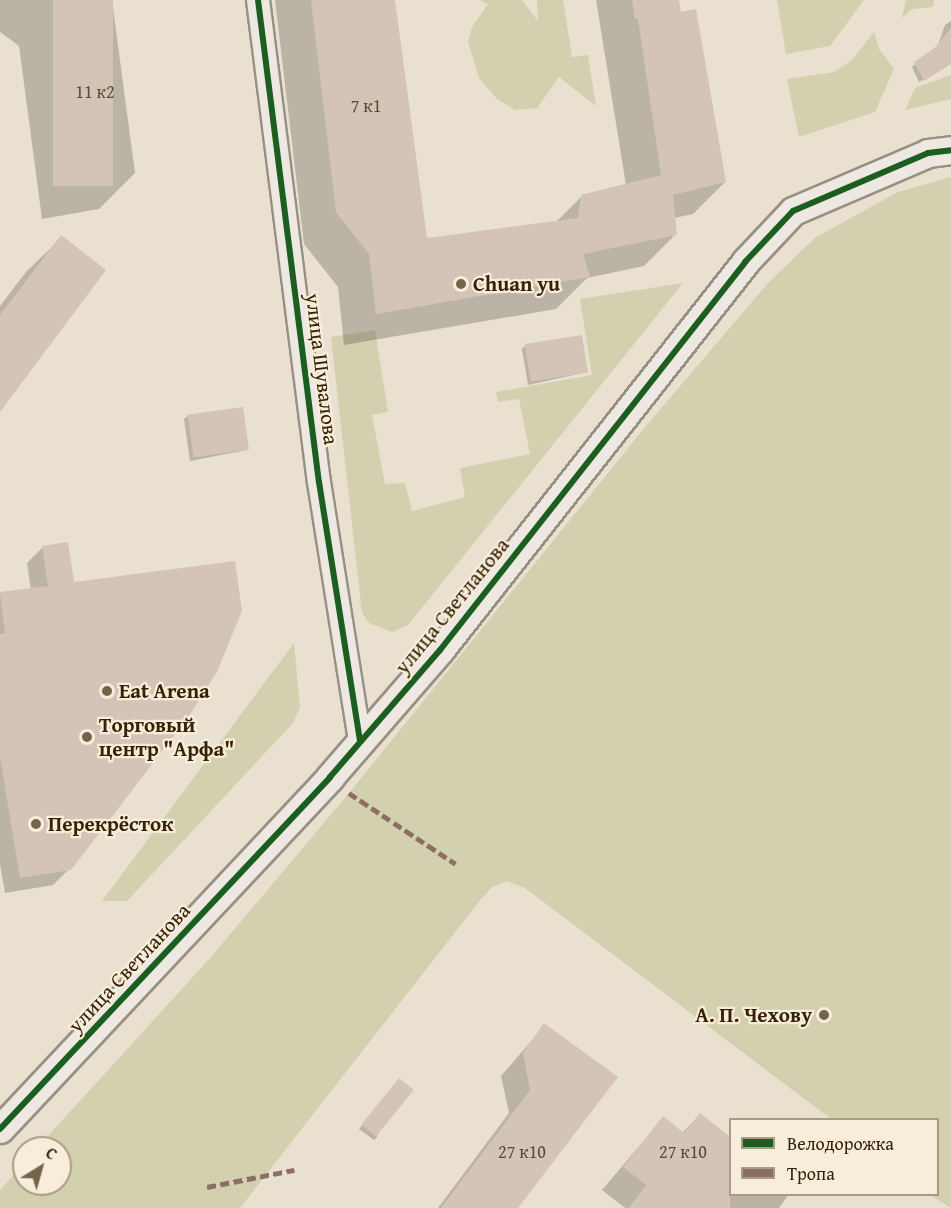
<!DOCTYPE html>
<html>
<head>
<meta charset="utf-8">
<style>
  body { margin:0 }
  #map { position:relative; width:951px; height:1208px; overflow:hidden; background:#eae0d0; font-family:"Gentium Book Plus",serif }
  div>[style] { position:absolute }
  .green>* { inset:0; background:#d2d0ae }
  .shadow>* { inset:0; background:#0003 }
  .building>* { inset:0; background:#d3c4b7; transform-origin:0 0 }
  .roads { filter:drop-shadow(2px 0 #989083) drop-shadow(-2px 0 #989083) drop-shadow(0 2px #989083) drop-shadow(0 -2px #989083) }
  .minor>* { height:22px; margin:-11px; padding:0 11px; transform-origin:11px; border-radius:11px; background:#ede8e1 }
  .tertiary>* { height:27px; margin:-13.5px; padding:0 13.5px; transform-origin:13.5px; border-radius:13.5px; background:#ede8e1 }
  .quiet>* { height:4.5px; margin-top:-2.25px; transform-origin:0; background:repeating-linear-gradient(90deg,#8d6e63 0 9px,transparent 0 13.5px) }
  .cycleway>* { height:6px; margin:-3px; padding:0 3px; transform-origin:3px; border-radius:3px; background:#1b5e20 }
  .dots>* { width:16px; height:16px; translate:-50% -50%; box-sizing:border-box; border:3px solid #f8ecda; border-radius:50% }
  span { translate:-50% -50%; white-space:nowrap; text-align:center; line-height:1.15; -webkit-text-stroke:4.5px #f8ecda; paint-order:stroke }
  .number-label { font-size:18px; color:#5c4a32 }
  .number-label span { -webkit-text-stroke-width:0 }
  .poi-label { font-size:21px; color:#342205; font-weight:700 }
  .left { translate:0 -50%; text-align:left }
  .right { translate:-100% -50%; text-align:right }
  .street-label { font-size:21px; color:#342205 }
  .legend { position:absolute; left:729px; top:1118px; width:210px; height:78px; box-sizing:border-box; background:#f8ecda; border:2px solid #aa9b85; margin:0; padding:8px 10px; list-style:none; font-size:18px; color:#342205 }
  .legend li { display:flex; align-items:center; gap:12px; height:30px }
  .legend b { width:30px; border:2px solid #aa9b85 }
  .north { position:absolute; left:12px; top:1136px; width:60px; height:60px; box-sizing:border-box; background:#f8ecda; border:2px solid #aa9b85; border-radius:50%; rotate:37deg; font-size:16px; font-weight:700; line-height:24px; text-align:center; color:#342205 }
  .north::after { content:''; display:block; margin:auto; width:21px; height:27px; background:#74644c; clip-path:polygon(50% 0,100% 100%,50% 72%,0 100%) }
</style>
</head>
<body>
<div id="map">
  <div class="green">
    <div style="clip-path:polygon(480px 0,522px 0,538px 21px,537px 0,563px 0,572px 57px,588px 55px,596px 106px,559px 77px,537px 108px,515px 110px,497px 99px,479px 78px,468px 42px,472px 27px,488px 4px)"></div>
    <div style="clip-path:polygon(777px 0,864px 0,830px 46px,786px 54px)"></div>
    <div style="clip-path:polygon(906px 0,934px 0,933px 7px,912px 9px,902px 18px)"></div>
    <div style="clip-path:polygon(874px 32px,879px 49px,894px 69px,875px 112px,799px 137px,787px 79px,834px 72px,852px 60px)"></div>
    <div style="clip-path:polygon(951px 75px,951px 99px,905px 110px,915px 88px)"></div>
    <div style="clip-path:polygon(951px 177px,951px 1208px,930px 1195px,938px 1194px,938px 1120px,831px 1119px,525px 888px,507px 881px,492px 887px,481px 899px,240px 1208px,0 1208px,0 1190px,24px 1163px,24px 1184px,60px 1184px,60px 1148px,37px 1148px,211px 957px,349px 793px,646px 426px,769px 282px,816px 237px,898px 192px)"></div>
    <div style="clip-path:polygon(683px 283px,408px 625px,392px 632px,369px 623px,362px 613px,331px 337px,375px 330px,388px 412px,372px 415px,385px 484px,405px 483px,412px 511px,465px 497px,460px 468px,530px 454px,519px 399px,498px 402px,496px 392px,592px 375px,580px 299px)"></div>
    <div style="clip-path:polygon(294px 643px,300px 708px,293px 723px,127px 901px,102px 901px)"></div>
  </div>
  <div class="shadow">
    <div style="clip-path:polygon(0 0,112px 0,135px 173px,99px 209px,42px 219px,19px 46px,0 32px)"></div>
    <div style="clip-path:polygon(275px 0,394px 0,426px 240px,555px 223px,582px 196px,626px 185px,596px 0,677px 0,725px 182px,693px 214px,674px 218px,676px 234px,644px 266px,587px 278px,556px 309px,344px 345px,338px 287px,304px 244px)"></div>
    <div style="clip-path:polygon(951px 21px,951px 62px,919px 82px,912px 67px,938px 45px,945px 25px)"></div>
    <div style="clip-path:polygon(62px 237px,0 409px,0 306px,26px 272px)"></div>
    <div style="clip-path:polygon(526px 345px,587px 372px,528px 385px,522px 349px)"></div>
    <div style="clip-path:polygon(188px 416px,247px 450px,190px 461px,184px 419px)"></div>
    <div style="clip-path:polygon(67px 543px,69px 869px,53px 885px,5px 893px,0 864px,0 594px,31px 590px,27px 563px,43px 547px)"></div>
    <div style="clip-path:polygon(545px 1025px,516px 1208px,438px 1208px,509px 1113px,501px 1076px)"></div>
    <div style="clip-path:polygon(396px 1083px,377px 1137px,374px 1140px,359px 1129px)"></div>
    <div style="clip-path:polygon(700px 1115px,730px 1138px,730px 1194px,789px 1194px,779px 1208px,625px 1208px,602px 1190px,663px 1118px,682px 1133px)"></div>
  </div>
  <div class="building">
    <div style="left:53px;top:0;width:60px;height:186px"></div>
    <div style="clip-path:polygon(311px 0,395px 0,427px 238px,578px 218px,581px 195px,661px 175px,638px 19px,635px 19px,632px 0,679px 0,681px 12px,696px 9px,726px 182px,673px 195px,677px 235px,583px 254px,590px 277px,376px 314px,369px 254px,336px 212px)"></div>
    <div style="clip-path:polygon(951px 28px,951px 64px,924px 81px,914px 62px,935px 48px)"></div>
    <div style="clip-path:polygon(61px 235px,106px 270px,0 412px,0 315px)"></div>
    <div style="left:582px;top:335px;width:38px;height:58px;rotate:81deg"></div>
    <div style="left:243px;top:407px;width:43px;height:56px;rotate:82deg"></div>
    <div style="clip-path:polygon(68px 542px,74px 582px,235px 561px,242px 611px,217px 672px,189px 716px,71px 870px,20px 878px,0 757px,0 634px,5px 634px,0 592px,48px 586px,42px 546px)"></div>
    <div style="clip-path:polygon(544px 1023px,618px 1077px,518px 1208px,441px 1208px,530px 1090px,523px 1053px)"></div>
    <div style="left:399px;top:1078px;width:19px;height:60px;rotate:39deg"></div>
    <div style="clip-path:polygon(700px 1113px,730px 1137px,730px 1208px,629px 1208px,646px 1185px,623px 1167px,663px 1116px,684px 1133px)"></div>
  </div>
  <div class="roads">
    <div class="minor">
      <div style="left:258px;top:0;width:486px;rotate:82.8deg"></div>
      <div style="left:319px;top:482px;width:263px;rotate:81deg"></div>
    </div>
    <div class="tertiary">
      <div style="left:0;top:1129px;width:482px;rotate:-46.8deg"></div>
      <div style="left:330px;top:777px;width:168px;rotate:-49.1deg"></div>
      <div style="left:440px;top:650px;width:494px;rotate:-51.8deg"></div>
      <div style="left:745px;top:262px;width:70px;rotate:-46.7deg"></div>
      <div style="left:793px;top:211px;width:147px;rotate:-23.2deg"></div>
      <div style="left:928px;top:153px;width:23px;rotate:-7deg"></div>
    </div>
  </div>
  <div class="quiet">
    <div style="left:349px;top:793px;width:128px;rotate:33.6deg"></div>
    <div style="left:207px;top:1187px;width:89px;rotate:-11.1deg"></div>
  </div>
  <div class="cycleway">
    <div style="left:258px;top:0;width:486px;rotate:82.8deg"></div>
    <div style="left:319px;top:482px;width:263px;rotate:81deg"></div>
    <div style="left:0;top:1129px;width:482px;rotate:-46.8deg"></div>
    <div style="left:330px;top:777px;width:168px;rotate:-49.1deg"></div>
    <div style="left:440px;top:650px;width:494px;rotate:-51.8deg"></div>
    <div style="left:745px;top:262px;width:70px;rotate:-46.7deg"></div>
    <div style="left:793px;top:211px;width:147px;rotate:-23.2deg"></div>
    <div style="left:928px;top:153px;width:23px;rotate:-7deg"></div>
  </div>
  <div class="dots">
    <div style="left:461px;top:284px;background:#74644c"></div>
    <div style="left:107px;top:691px;background:#74644c"></div>
    <div style="left:87px;top:737px;background:#74644c"></div>
    <div style="left:36px;top:824px;background:#74644c"></div>
    <div style="left:824px;top:1015px;background:#74644c"></div>
  </div>
  <div class="number-label">
    <span style="left:95px;top:92px">11 к2</span>
    <span style="left:366px;top:106px">7 к1</span>
    <span style="left:522px;top:1152px">27 к10</span>
    <span style="left:683px;top:1152px">27 к10</span>
  </div>
  <div class="poi-label">
    <span class="left" style="left:473px;top:284px">Chuan yu</span>
    <span class="left" style="left:119px;top:691px">Eat Arena</span>
    <span class="left" style="left:99px;top:737px">Торговый<br>центр "Арфа"</span>
    <span class="left" style="left:48px;top:824px">Перекрёсток</span>
    <span class="right" style="left:812px;top:1015px">А. П. Чехову</span>
  </div>
  <div class="street-label">
    <span style="left:322px;top:369px;rotate:83deg">улица Шувалова</span>
    <span style="left:452px;top:606px;rotate:-51deg">улица Светланова</span>
    <span style="left:129px;top:968px;rotate:-47deg">улица Светланова</span>
  </div>
  <ul class="legend">
  <li><b style="height:8px;background:#1b5e20"></b>Велодорожка</li>
  <li><b style="height:8px;background:#8d6e63"></b>Тропа</li>
  </ul>
  <div class="north">С</div>
</div>
</body>
</html>
